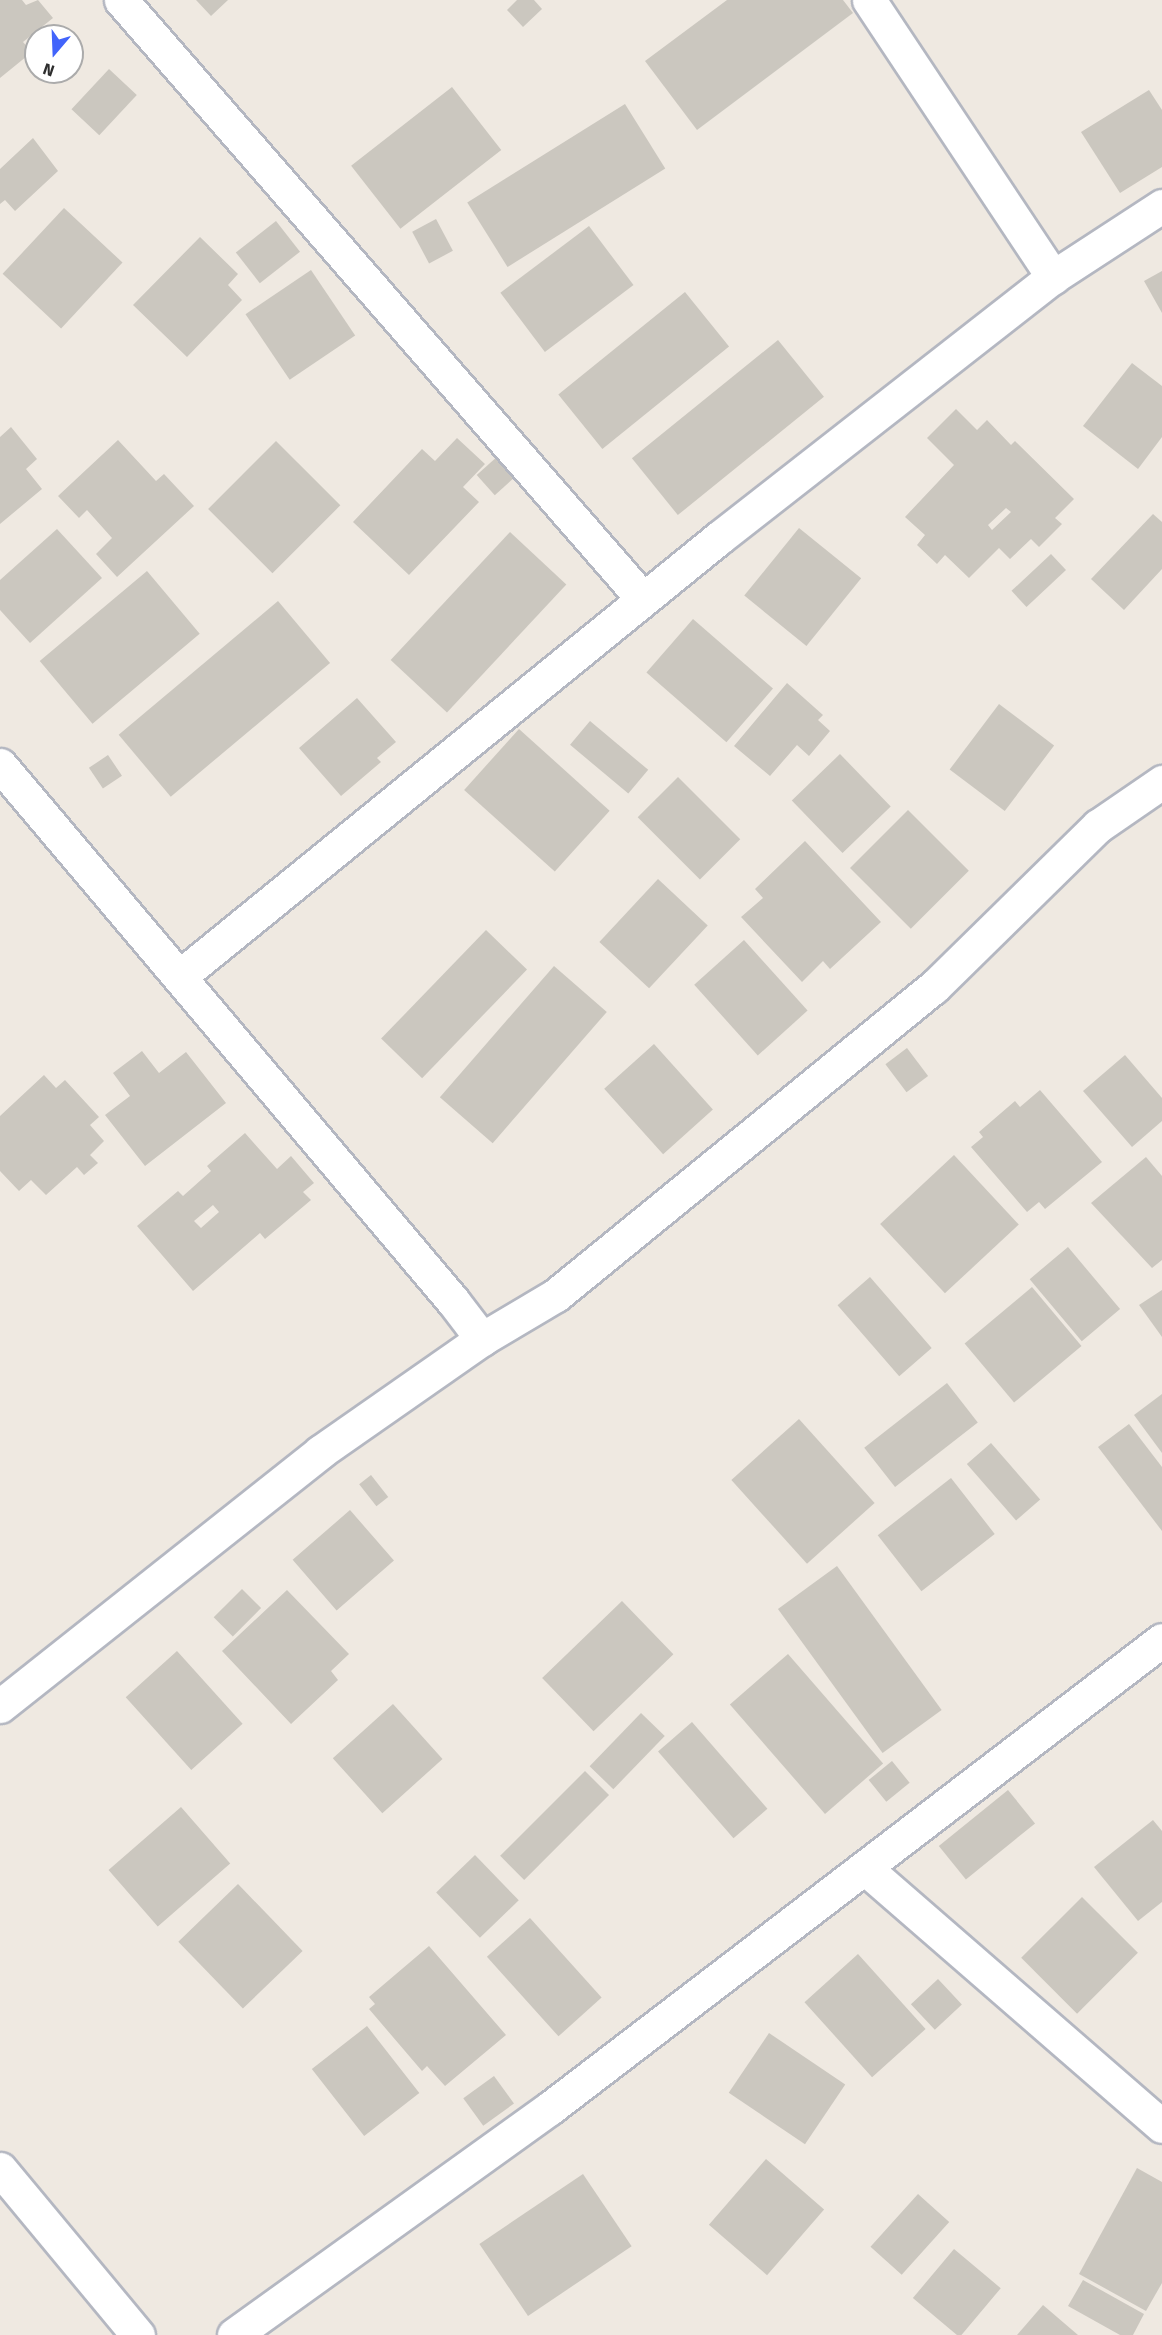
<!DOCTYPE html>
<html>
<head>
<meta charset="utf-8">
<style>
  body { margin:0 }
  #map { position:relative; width:1162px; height:2335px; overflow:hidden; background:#efe9e1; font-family:"Fira Sans",sans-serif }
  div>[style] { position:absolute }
  .building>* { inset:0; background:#cbc7bf; transform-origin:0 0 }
  .roads { filter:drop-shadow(2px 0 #b4b7c1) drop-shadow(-2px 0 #b4b7c1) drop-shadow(0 2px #b4b7c1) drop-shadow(0 -2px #b4b7c1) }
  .minor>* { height:33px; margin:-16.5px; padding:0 16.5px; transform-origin:16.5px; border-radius:16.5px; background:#fff }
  span { translate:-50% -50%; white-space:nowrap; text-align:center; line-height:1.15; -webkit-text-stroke:6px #fff; paint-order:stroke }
  .north { position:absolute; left:24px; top:24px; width:60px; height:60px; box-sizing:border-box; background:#fff; border:2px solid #ababab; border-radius:50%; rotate:199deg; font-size:16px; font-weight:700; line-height:24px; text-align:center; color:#2e2e2e }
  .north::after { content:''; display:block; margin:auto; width:21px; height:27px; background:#4264fb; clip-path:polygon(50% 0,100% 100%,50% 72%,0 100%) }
</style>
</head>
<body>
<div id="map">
  <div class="building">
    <div style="clip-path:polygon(0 0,22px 0,26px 5px,38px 0,53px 18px,23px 42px,32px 52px,0 78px)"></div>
    <div style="clip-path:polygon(196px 0,228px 0,211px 16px)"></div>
    <div style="clip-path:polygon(517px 0,534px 0,542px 9px,523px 27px,507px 10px)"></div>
    <div style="clip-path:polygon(727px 0,843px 0,853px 13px,697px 130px,645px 61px)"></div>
    <div style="left:109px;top:69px;width:38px;height:55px;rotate:43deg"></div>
    <div style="left:452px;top:87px;width:80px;height:128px;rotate:52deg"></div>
    <div style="clip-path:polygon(1149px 90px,1162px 110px,1162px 167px,1120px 193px,1081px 132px)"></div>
    <div style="left:625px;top:104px;width:76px;height:186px;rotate:58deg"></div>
    <div style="clip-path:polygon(33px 138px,58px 171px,15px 211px,5px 200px,0 204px,0 169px)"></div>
    <div style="left:64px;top:208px;width:80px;height:90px;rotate:43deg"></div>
    <div style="left:436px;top:219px;width:36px;height:27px;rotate:62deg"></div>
    <div style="left:276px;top:221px;width:39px;height:51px;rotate:52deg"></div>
    <div style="left:589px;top:226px;width:74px;height:111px;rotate:53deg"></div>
    <div style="clip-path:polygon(200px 237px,238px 274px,228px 285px,242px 300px,187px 357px,133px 305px)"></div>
    <div style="left:311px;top:270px;width:79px;height:79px;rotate:56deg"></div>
    <div style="clip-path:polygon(1162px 271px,1162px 313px,1144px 281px)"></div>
    <div style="left:685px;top:292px;width:70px;height:163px;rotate:51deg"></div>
    <div style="left:778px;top:340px;width:73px;height:188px;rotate:51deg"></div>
    <div style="clip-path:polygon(1132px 363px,1162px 386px,1162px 437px,1138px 469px,1083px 426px)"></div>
    <div style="clip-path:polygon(evenodd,956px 409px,977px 430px,987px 420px,1011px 445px,1015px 441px,1074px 499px,1055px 518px,1062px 524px,1039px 547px,1031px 539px,1010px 559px,999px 548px,969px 578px,945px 555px,937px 564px,917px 545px,925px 535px,905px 517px,954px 465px,927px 438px,956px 409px,1006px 508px,1011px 512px,992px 530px,988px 525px,1006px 508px)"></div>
    <div style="clip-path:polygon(11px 427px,37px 459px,26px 469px,42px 489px,0 524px,0 437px)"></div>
    <div style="clip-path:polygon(457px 438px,485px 464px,463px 487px,479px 502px,409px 575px,353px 522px,422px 449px,435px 461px)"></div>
    <div style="clip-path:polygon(118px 440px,156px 481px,164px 474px,194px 506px,117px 577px,96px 554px,112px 538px,87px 510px,79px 518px,58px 496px)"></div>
    <div style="left:276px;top:441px;width:91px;height:96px;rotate:45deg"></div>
    <div style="left:499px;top:455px;width:27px;height:30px;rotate:48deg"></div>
    <div style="clip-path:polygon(1153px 514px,1162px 522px,1162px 569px,1124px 610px,1091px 579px)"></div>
    <div style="left:799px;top:528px;width:80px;height:87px;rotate:39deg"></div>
    <div style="clip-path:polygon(57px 529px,102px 578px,30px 643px,0 610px,0 580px)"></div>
    <div style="left:510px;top:532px;width:77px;height:175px;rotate:43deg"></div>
    <div style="left:1051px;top:554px;width:22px;height:54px;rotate:47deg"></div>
    <div style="left:147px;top:571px;width:82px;height:140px;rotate:50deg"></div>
    <div style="left:278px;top:601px;width:81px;height:208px;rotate:50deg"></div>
    <div style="left:693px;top:619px;width:106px;height:71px;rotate:41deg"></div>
    <div style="clip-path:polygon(787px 683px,823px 715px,818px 720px,830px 731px,809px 756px,797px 745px,770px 776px,734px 746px)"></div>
    <div style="clip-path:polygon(357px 698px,396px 742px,377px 758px,381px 762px,341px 796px,299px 748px)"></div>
    <div style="left:999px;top:704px;width:69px;height:82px;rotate:37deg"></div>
    <div style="left:590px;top:721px;width:76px;height:31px;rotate:40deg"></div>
    <div style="left:519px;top:729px;width:122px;height:82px;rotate:42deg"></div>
    <div style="left:840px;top:754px;width:73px;height:67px;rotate:46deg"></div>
    <div style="left:108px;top:755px;width:25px;height:23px;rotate:56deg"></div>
    <div style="left:678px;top:777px;width:88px;height:57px;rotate:45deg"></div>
    <div style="left:908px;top:810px;width:86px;height:82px;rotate:45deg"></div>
    <div style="clip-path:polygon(805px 841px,881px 922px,830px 969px,823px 961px,802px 982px,741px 917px,763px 898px,755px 889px)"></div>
    <div style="left:658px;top:879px;width:68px;height:86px;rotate:43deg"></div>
    <div style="left:486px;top:930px;width:57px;height:151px;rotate:44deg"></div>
    <div style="left:744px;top:940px;width:95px;height:67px;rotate:48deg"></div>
    <div style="left:554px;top:966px;width:70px;height:174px;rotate:41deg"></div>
    <div style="left:654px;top:1044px;width:88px;height:67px;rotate:48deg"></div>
    <div style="left:907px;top:1048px;width:35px;height:27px;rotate:53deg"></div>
    <div style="clip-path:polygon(142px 1051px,159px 1073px,186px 1052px,226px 1103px,145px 1166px,105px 1115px,130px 1096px,113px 1073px)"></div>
    <div style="clip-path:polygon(1125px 1055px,1162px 1098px,1162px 1121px,1132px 1147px,1083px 1091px)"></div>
    <div style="clip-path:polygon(44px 1075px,56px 1088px,65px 1080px,99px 1117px,90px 1125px,104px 1141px,90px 1155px,98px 1163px,84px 1175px,77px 1167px,46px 1195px,31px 1180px,19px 1191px,0 1171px,0 1116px)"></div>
    <div style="clip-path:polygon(1040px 1090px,1102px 1162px,1045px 1209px,1039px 1202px,1027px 1212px,971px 1147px,983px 1137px,979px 1132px,1015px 1101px,1020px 1107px)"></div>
    <div style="clip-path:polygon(evenodd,245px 1133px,277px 1169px,291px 1156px,314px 1183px,303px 1192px,311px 1200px,265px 1239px,260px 1233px,193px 1291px,137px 1226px,178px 1191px,183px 1196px,211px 1171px,207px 1166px,245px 1133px,213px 1205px,219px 1212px,201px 1228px,194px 1221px,213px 1205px)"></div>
    <div style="left:954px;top:1155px;width:95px;height:101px;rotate:47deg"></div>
    <div style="clip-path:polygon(1146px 1157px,1162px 1176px,1162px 1260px,1152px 1268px,1091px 1203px)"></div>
    <div style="left:1068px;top:1247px;width:81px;height:50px;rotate:50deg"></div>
    <div style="left:870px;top:1277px;width:94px;height:43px;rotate:49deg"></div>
    <div style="left:1032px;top:1287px;width:77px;height:88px;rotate:50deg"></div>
    <div style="clip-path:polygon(1162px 1290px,1162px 1337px,1139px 1305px)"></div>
    <div style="left:947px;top:1383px;width:50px;height:105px;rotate:52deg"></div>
    <div style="clip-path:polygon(1162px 1394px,1162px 1453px,1134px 1415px)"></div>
    <div style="left:799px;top:1419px;width:113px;height:91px;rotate:48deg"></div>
    <div style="clip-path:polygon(1129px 1424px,1162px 1467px,1162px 1531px,1098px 1447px)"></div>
    <div style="left:991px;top:1443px;width:75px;height:32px;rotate:49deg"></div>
    <div style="left:371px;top:1475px;width:28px;height:15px;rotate:52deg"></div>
    <div style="left:951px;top:1478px;width:71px;height:93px;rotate:52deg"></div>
    <div style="left:350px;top:1510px;width:67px;height:76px;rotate:49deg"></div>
    <div style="left:837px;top:1566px;width:178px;height:73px;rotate:54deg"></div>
    <div style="left:242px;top:1589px;width:27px;height:40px;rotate:45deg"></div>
    <div style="clip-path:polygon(287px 1590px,349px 1654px,331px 1671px,338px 1680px,291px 1724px,222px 1651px)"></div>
    <div style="left:622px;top:1601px;width:74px;height:111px;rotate:46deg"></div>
    <div style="left:177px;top:1651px;width:98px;height:69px;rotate:48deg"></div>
    <div style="left:788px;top:1654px;width:145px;height:77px;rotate:49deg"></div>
    <div style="left:393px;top:1704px;width:74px;height:81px;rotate:48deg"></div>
    <div style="left:641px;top:1713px;width:33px;height:74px;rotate:44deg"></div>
    <div style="left:692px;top:1722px;width:115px;height:45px;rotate:49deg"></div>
    <div style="left:892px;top:1761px;width:28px;height:30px;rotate:51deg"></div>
    <div style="left:585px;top:1771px;width:34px;height:120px;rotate:45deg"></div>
    <div style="left:1008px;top:1790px;width:43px;height:89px;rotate:51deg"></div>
    <div style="left:181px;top:1807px;width:75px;height:96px;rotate:49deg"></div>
    <div style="clip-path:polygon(1153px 1820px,1162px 1831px,1162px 1902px,1138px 1921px,1094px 1867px)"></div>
    <div style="left:475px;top:1855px;width:63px;height:54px;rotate:46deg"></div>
    <div style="left:238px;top:1884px;width:93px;height:83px;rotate:46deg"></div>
    <div style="left:1082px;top:1897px;width:79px;height:86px;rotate:45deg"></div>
    <div style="left:530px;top:1918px;width:107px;height:58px;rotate:48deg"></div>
    <div style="clip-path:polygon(429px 1946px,506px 2035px,445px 2086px,427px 2066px,422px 2071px,369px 2009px,375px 2004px,369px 1997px)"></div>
    <div style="left:858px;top:1954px;width:101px;height:72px;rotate:48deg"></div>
    <div style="left:938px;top:1979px;width:35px;height:37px;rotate:47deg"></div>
    <div style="left:367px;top:2026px;width:85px;height:70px;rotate:52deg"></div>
    <div style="left:769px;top:2033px;width:92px;height:72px;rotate:34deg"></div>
    <div style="left:494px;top:2076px;width:34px;height:38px;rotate:54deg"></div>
    <div style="left:766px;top:2159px;width:77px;height:87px;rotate:41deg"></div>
    <div style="clip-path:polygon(1137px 2168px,1162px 2182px,1162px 2283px,1146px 2311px,1079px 2274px)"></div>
    <div style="left:583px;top:2174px;width:87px;height:125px;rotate:56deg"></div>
    <div style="left:918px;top:2194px;width:42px;height:71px;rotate:42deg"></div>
    <div style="left:954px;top:2249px;width:61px;height:64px;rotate:40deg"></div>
    <div style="clip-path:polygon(1083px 2280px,1144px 2314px,1133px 2335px,1120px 2335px,1068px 2306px)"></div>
    <div style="clip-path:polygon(1043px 2305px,1078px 2335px,1017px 2335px)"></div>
  </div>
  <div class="roads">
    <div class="minor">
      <div style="left:121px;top:0;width:795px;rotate:48.93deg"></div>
      <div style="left:869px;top:0;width:333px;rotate:56.4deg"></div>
      <div style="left:0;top:765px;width:702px;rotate:49.8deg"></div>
      <div style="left:453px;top:1301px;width:48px;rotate:52.7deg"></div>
      <div style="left:179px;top:977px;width:697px;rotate:-39.12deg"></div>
      <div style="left:720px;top:537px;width:422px;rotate:-38deg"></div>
      <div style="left:1053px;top:277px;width:130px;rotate:-33.1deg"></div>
      <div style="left:0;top:1706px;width:409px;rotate:-38.4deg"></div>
      <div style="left:320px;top:1452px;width:198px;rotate:-34.9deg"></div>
      <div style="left:482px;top:1339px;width:86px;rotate:-30.7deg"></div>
      <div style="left:556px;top:1295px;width:488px;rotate:-39.2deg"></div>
      <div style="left:934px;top:987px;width:230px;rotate:-44.5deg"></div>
      <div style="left:1098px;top:826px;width:78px;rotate:-34.5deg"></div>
      <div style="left:865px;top:1868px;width:393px;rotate:41deg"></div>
      <div style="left:0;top:2169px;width:216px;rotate:50.3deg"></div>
      <div style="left:234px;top:2335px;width:389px;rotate:-35.7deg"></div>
      <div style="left:550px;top:2108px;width:770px;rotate:-37.41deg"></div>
    </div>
  </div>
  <div class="north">N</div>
</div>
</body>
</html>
